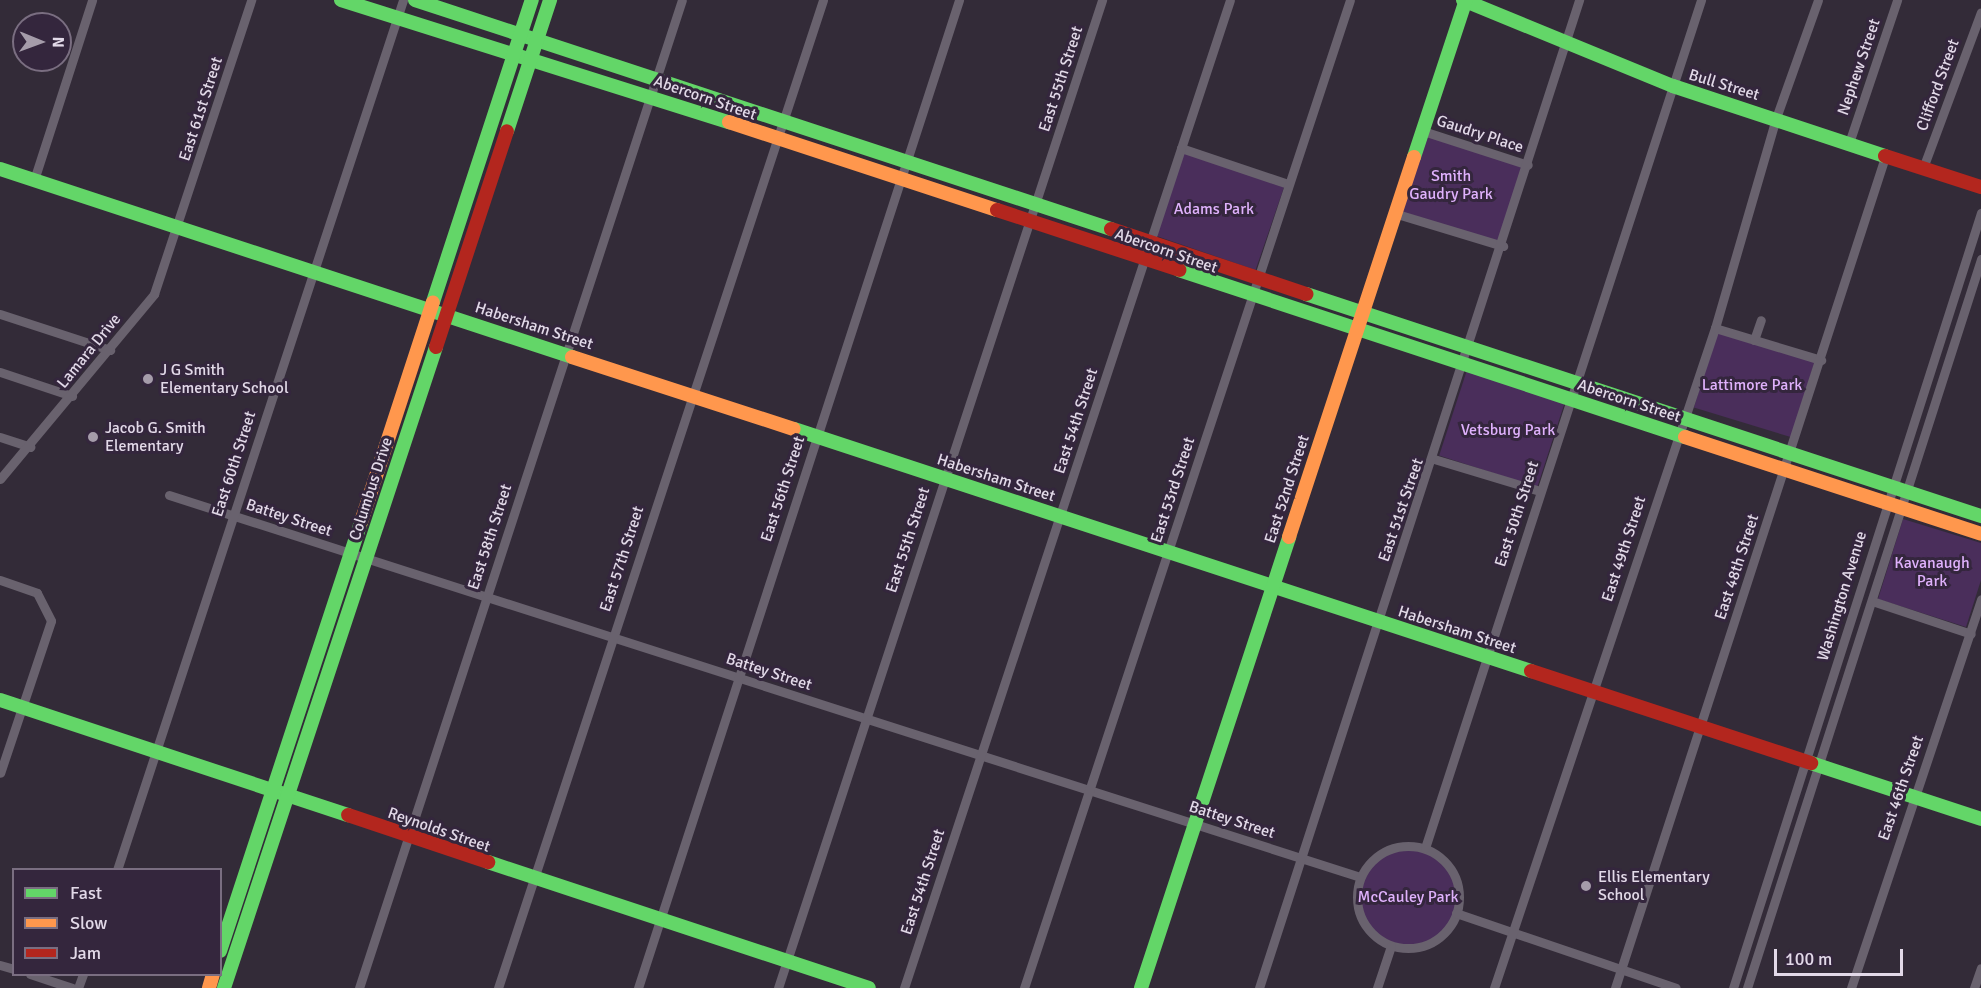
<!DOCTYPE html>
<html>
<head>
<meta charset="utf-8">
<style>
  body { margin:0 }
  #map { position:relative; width:1981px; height:988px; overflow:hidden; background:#332b38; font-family:Signika,sans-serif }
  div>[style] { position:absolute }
  .green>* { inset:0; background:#4a2e5b; transform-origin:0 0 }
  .round { border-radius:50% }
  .street>* { height:9px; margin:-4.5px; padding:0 4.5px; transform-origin:4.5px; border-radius:4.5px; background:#69626e }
  .street>.ring { margin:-4.5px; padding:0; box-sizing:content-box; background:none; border:9px solid #69626e; border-radius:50% }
  .fast>* { height:14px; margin:-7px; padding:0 7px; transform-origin:7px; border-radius:7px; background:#63d668 }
  .slow>* { height:14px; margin:-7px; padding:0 7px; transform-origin:7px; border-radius:7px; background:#ff974d }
  .jam>* { height:14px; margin:-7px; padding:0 7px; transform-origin:7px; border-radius:7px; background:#b3261e }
  .dots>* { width:16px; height:16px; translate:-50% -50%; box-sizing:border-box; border:3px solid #34263d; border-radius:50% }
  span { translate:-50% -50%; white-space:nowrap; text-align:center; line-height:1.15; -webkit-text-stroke:6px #34263d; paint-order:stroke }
  .street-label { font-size:16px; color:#e2d9e8 }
  .park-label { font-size:16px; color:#dfb1fc }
  .poi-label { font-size:16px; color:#e2d9e8 }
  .left { translate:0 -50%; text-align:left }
  .legend { position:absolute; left:12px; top:868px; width:210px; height:108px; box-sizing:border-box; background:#34263d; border:2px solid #7a6e81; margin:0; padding:8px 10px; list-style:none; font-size:18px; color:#e2d9e8 }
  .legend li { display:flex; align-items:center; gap:12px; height:30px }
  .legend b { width:30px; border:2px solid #7a6e81 }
  .north { position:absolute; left:12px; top:12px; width:60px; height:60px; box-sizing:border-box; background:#34263d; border:2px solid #7a6e81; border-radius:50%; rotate:91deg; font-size:16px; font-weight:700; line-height:24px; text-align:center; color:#e2d9e8 }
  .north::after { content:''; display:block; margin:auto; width:21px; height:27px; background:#a59caa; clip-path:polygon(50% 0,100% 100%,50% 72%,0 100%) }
  .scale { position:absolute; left:1774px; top:949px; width:129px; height:27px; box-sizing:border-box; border:3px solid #e2d9e8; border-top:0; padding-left:8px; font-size:18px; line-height:21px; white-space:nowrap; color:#e2d9e8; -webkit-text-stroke:4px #34263d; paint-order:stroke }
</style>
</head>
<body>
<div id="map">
  <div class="green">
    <div style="left:1423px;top:131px;width:110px;height:87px;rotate:18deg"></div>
    <div style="left:1183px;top:152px;width:107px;height:88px;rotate:19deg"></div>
    <div style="left:1717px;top:332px;width:102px;height:79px;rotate:17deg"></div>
    <div style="left:1467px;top:370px;width:103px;height:90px;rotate:18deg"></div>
    <div style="clip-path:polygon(1903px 519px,1981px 543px,1981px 580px,1966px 627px,1878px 599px)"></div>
    <div class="round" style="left:1357px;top:846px;width:102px;height:102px"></div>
  </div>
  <div class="street">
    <div style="left:1423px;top:131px;width:110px;rotate:17.9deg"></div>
    <div style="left:1849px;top:143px;width:151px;rotate:-71.4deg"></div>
    <div style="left:1181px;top:148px;width:113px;rotate:18.6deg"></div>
    <div style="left:1923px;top:168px;width:166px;rotate:-69.6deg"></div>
    <div style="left:34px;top:180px;width:189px;rotate:-72.1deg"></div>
    <div style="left:1397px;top:214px;width:111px;rotate:16.8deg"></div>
    <div style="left:0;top:314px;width:116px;rotate:18.1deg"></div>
    <div style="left:1715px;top:328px;width:111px;rotate:16.8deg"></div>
    <div style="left:1754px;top:340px;width:21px;rotate:-71deg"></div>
    <div style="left:0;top:372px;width:76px;rotate:18.4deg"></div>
    <div style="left:0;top:437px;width:32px;rotate:18deg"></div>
    <div style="left:1434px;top:459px;width:111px;rotate:16.8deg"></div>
    <div style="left:0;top:479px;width:241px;rotate:-50.2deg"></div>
    <div style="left:154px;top:294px;width:310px;rotate:-71.7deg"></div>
    <div style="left:169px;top:495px;width:1251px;rotate:17.78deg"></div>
    <div style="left:0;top:580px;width:39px;rotate:19deg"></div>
    <div style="left:37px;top:593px;width:31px;rotate:63deg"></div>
    <div style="left:51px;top:621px;width:160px;rotate:108.5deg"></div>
    <div style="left:1872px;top:601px;width:104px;rotate:18.4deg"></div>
    <div class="ring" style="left:1357px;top:846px;width:93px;height:93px"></div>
    <div style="left:1425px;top:848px;width:892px;rotate:-71.97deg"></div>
    <div style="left:117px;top:870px;width:916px;rotate:-71.8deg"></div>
    <div style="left:1456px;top:913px;width:232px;rotate:18.8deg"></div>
    <div style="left:0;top:965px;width:15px;rotate:16deg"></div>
    <div style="left:30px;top:974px;width:44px;rotate:18.4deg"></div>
    <div style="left:78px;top:988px;width:15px;rotate:-70deg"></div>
    <div style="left:359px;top:988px;width:1039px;rotate:-71.9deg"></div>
    <div style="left:498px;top:988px;width:1040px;rotate:-71.79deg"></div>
    <div style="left:638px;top:988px;width:1039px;rotate:-72deg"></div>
    <div style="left:778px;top:988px;width:1040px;rotate:-71.84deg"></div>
    <div style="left:904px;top:988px;width:1040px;rotate:-71.74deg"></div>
    <div style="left:1024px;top:988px;width:1040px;rotate:-71.74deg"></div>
    <div style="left:1259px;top:988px;width:1039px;rotate:-72.05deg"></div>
    <div style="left:1377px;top:988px;width:44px;rotate:-71.6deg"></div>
    <div style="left:1494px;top:988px;width:696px;rotate:-71.49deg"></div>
    <div style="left:1715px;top:328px;width:219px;rotate:-73.8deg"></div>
    <div style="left:1776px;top:118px;width:125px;rotate:-70.4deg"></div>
    <div style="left:1615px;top:988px;width:877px;rotate:-72deg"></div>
    <div style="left:1733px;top:988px;width:814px;rotate:-72.26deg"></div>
    <div style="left:1747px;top:988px;width:766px;rotate:-72.2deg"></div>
    <div style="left:1851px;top:988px;width:410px;rotate:-71.5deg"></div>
    <div style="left:1974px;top:988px;width:21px;rotate:-71deg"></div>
  </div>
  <div class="fast">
    <div style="left:341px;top:0;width:407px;rotate:17.5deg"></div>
    <div style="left:415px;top:0;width:733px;rotate:18.21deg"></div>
    <div style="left:1463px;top:0;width:227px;rotate:22.3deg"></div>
    <div style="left:1673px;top:86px;width:223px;rotate:18.3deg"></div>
    <div style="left:507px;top:131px;width:138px;rotate:-71.8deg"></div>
    <div style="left:1414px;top:157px;width:165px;rotate:-71.7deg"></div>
    <div style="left:0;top:169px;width:602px;rotate:18.19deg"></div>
    <div style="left:1179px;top:270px;width:533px;rotate:18.26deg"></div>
    <div style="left:1306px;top:294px;width:711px;rotate:18.21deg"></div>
    <div style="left:433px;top:302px;width:318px;rotate:-71.9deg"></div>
    <div style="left:794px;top:429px;width:776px;rotate:18.18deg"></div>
    <div style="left:0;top:700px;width:367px;rotate:18.3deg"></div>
    <div style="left:1811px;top:763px;width:179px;rotate:18.2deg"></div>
    <div style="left:488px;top:862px;width:401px;rotate:18.3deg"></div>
    <div style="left:220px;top:951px;width:452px;rotate:-71.8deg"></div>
    <div style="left:224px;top:988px;width:675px;rotate:-71.7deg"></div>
    <div style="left:1141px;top:988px;width:475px;rotate:-71.8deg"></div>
  </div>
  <div class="slow">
    <div style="left:729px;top:122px;width:282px;rotate:18.2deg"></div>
    <div style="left:572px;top:357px;width:233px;rotate:18deg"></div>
    <div style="left:1685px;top:437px;width:311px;rotate:18.1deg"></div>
    <div style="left:361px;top:522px;width:231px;rotate:-71.9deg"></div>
    <div style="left:1289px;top:537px;width:400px;rotate:-71.8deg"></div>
    <div style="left:209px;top:988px;width:15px;rotate:-74deg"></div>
  </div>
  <div class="jam">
    <div style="left:1885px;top:156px;width:101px;rotate:17.9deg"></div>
    <div style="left:997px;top:210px;width:192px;rotate:18.2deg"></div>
    <div style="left:1111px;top:229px;width:206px;rotate:18.4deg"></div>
    <div style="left:436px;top:347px;width:227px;rotate:-71.8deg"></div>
    <div style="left:1531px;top:671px;width:295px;rotate:18.2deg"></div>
    <div style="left:348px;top:815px;width:148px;rotate:18.6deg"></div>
  </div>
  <div class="dots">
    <div style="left:148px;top:379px;background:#a59caa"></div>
    <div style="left:93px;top:437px;background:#a59caa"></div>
    <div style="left:1586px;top:886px;background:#a59caa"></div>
  </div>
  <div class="street-label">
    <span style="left:1859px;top:67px;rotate:-71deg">Nephew Street</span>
    <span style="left:1061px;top:79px;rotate:-72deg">East 55th Street</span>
    <span style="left:1724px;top:85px;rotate:17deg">Bull Street</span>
    <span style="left:1938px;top:85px;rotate:-70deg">Clifford Street</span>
    <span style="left:705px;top:98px;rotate:19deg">Abercorn Street</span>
    <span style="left:201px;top:109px;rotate:-72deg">East 61st Street</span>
    <span style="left:1480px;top:134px;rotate:18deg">Gaudry Place</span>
    <span style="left:1166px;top:251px;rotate:19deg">Abercorn Street</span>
    <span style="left:534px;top:326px;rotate:18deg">Habersham Street</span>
    <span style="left:89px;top:351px;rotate:-51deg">Lamara Drive</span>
    <span style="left:1629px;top:401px;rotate:18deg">Abercorn Street</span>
    <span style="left:1076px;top:421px;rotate:-72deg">East 54th Street</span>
    <span style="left:234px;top:464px;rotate:-72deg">East 60th Street</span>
    <span style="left:996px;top:478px;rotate:18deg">Habersham Street</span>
    <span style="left:371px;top:489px;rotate:-72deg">Columbus Drive</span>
    <span style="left:783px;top:489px;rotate:-72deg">East 56th Street</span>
    <span style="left:1287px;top:489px;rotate:-72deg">East 52nd Street</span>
    <span style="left:1173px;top:490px;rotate:-72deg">East 53rd Street</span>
    <span style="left:1401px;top:510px;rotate:-71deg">East 51st Street</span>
    <span style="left:1517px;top:514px;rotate:-72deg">East 50th Street</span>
    <span style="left:289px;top:518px;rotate:18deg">Battey Street</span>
    <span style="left:490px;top:537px;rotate:-72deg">East 58th Street</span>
    <span style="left:908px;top:540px;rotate:-72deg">East 55th Street</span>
    <span style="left:1624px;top:549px;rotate:-72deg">East 49th Street</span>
    <span style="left:622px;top:559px;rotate:-72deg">East 57th Street</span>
    <span style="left:1737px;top:567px;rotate:-72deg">East 48th Street</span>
    <span style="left:1842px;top:596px;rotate:-73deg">Washington Avenue</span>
    <span style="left:1457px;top:630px;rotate:18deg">Habersham Street</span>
    <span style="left:769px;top:672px;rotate:18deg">Battey Street</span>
    <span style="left:1901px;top:788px;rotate:-71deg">East 46th Street</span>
    <span style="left:1232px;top:820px;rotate:18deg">Battey Street</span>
    <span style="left:439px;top:830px;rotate:19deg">Reynolds Street</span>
    <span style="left:923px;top:882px;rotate:-72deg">East 54th Street</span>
  </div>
  <div class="park-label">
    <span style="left:1451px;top:185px">Smith<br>Gaudry Park</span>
    <span style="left:1214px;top:209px">Adams Park</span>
    <span style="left:1752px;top:385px">Lattimore Park</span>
    <span style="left:1508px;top:430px">Vetsburg Park</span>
    <span style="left:1932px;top:572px">Kavanaugh<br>Park</span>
    <span style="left:1408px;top:897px">McCauley Park</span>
  </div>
  <div class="poi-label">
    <span class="left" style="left:160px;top:379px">J G Smith<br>Elementary School</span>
    <span class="left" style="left:105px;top:437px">Jacob G. Smith<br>Elementary</span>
    <span class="left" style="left:1598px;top:886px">Ellis Elementary<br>School</span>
  </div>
  <ul class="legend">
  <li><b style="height:8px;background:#63d668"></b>Fast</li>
  <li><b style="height:8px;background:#ff974d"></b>Slow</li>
  <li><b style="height:8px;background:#b3261e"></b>Jam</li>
  </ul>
  <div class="north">N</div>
  <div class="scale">100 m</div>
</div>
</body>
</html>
